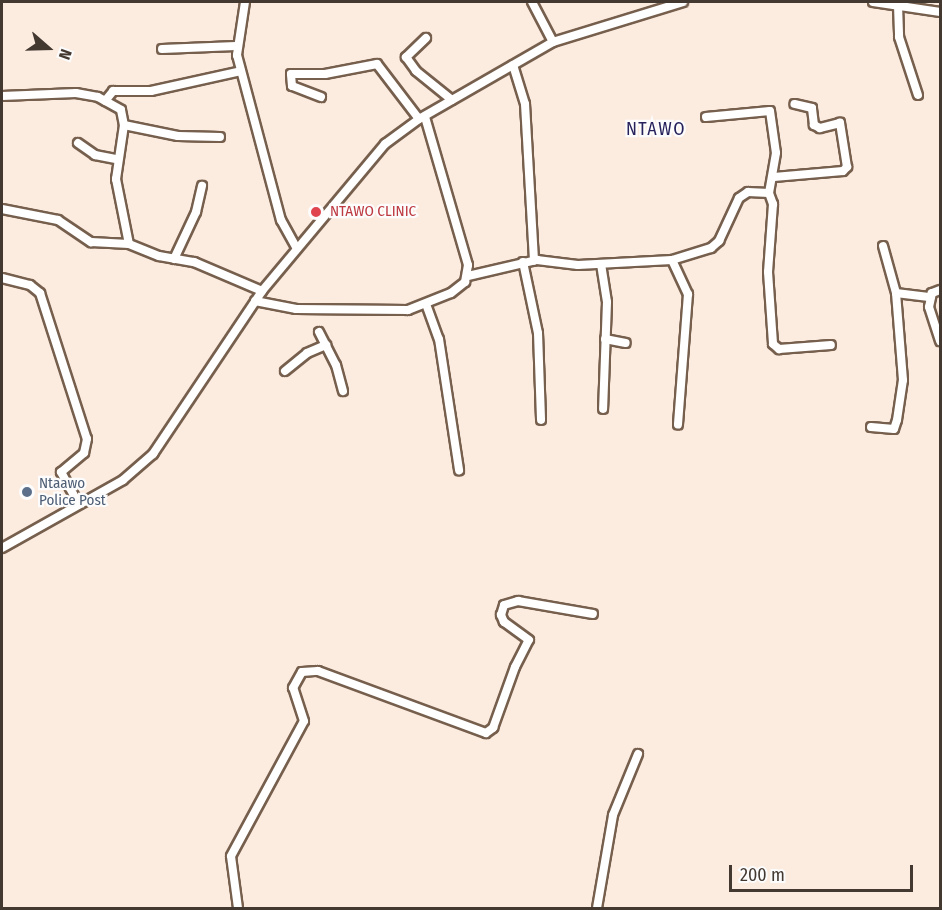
<!DOCTYPE html>
<html>
<head>
<meta charset="utf-8">
<style>
  body { margin:0 }
  #map { position:relative; width:942px; height:910px; overflow:hidden; background:#fcebdf; font-family:"Fira Sans Condensed",sans-serif }
  div>[style] { position:absolute }
  .roads { filter:drop-shadow(2px 0 #765f4d) drop-shadow(-2px 0 #765f4d) drop-shadow(0 2px #765f4d) drop-shadow(0 -2px #765f4d) }
  .minor>* { height:8px; margin:-4px; padding:0 4px; transform-origin:4px; border-radius:4px; background:#fff }
  .dots>* { width:16px; height:16px; translate:-50% -50%; box-sizing:border-box; border:3px solid #fcfcfc; border-radius:50% }
  span { translate:-50% -50%; white-space:nowrap; text-align:center; line-height:1.15; -webkit-text-stroke:4.5px #fcfcfc; paint-order:stroke }
  .health-label { font-size:15px; color:#be3a42 }
  .left { translate:0 -50%; text-align:left }
  .service-label { font-size:15px; color:#4e5e75 }
  .quarter-label { font-size:18px; color:#26215b; letter-spacing:1.5px }
  .frame { position:absolute; inset:0; border:3px solid #443931; pointer-events:none }
  .north { position:absolute; left:18px; top:18px; width:60px; height:60px; -webkit-text-stroke:4px #fcfcfc; paint-order:stroke; rotate:110deg; font-size:16px; font-weight:700; line-height:24px; text-align:center; color:#443931 }
  .north::after { content:''; display:block; margin:auto; width:21px; height:27px; background:#443931; clip-path:polygon(50% 0,100% 100%,50% 72%,0 100%) }
  .scale { position:absolute; left:729px; top:865px; width:184px; height:27px; box-sizing:border-box; border:3px solid #443931; border-top:0; padding-left:8px; font-size:18px; line-height:21px; white-space:nowrap; color:#443931; -webkit-text-stroke:4px #fcfcfc; paint-order:stroke }
</style>
</head>
<body>
<div id="map">
  <div class="roads">
    <div class="minor">
      <div style="left:245px;top:2px;width:54px;rotate:98.6deg"></div>
      <div style="left:237px;top:55px;width:171px;rotate:75.1deg"></div>
      <div style="left:281px;top:220px;width:31px;rotate:61deg"></div>
      <div style="left:532px;top:2px;width:45px;rotate:62.3deg"></div>
      <div style="left:873px;top:2px;width:68px;rotate:8.5deg"></div>
      <div style="left:898px;top:5px;width:32px;rotate:88deg"></div>
      <div style="left:899px;top:37px;width:61px;rotate:71.9deg"></div>
      <div style="left:426px;top:38px;width:28px;rotate:136deg"></div>
      <div style="left:406px;top:57px;width:17px;rotate:54deg"></div>
      <div style="left:416px;top:71px;width:46px;rotate:38.9deg"></div>
      <div style="left:162px;top:49px;width:74px;rotate:-2.3deg"></div>
      <div style="left:513px;top:65px;width:41px;rotate:72.9deg"></div>
      <div style="left:525px;top:104px;width:157px;rotate:86.7deg"></div>
      <div style="left:2px;top:96px;width:74px;rotate:-2.3deg"></div>
      <div style="left:76px;top:93px;width:22px;rotate:10deg"></div>
      <div style="left:98px;top:97px;width:26px;rotate:29deg"></div>
      <div style="left:121px;top:110px;width:15px;rotate:79deg"></div>
      <div style="left:124px;top:125px;width:55px;rotate:98.4deg"></div>
      <div style="left:116px;top:179px;width:66px;rotate:78.7deg"></div>
      <div style="left:321px;top:97px;width:31px;rotate:-159deg"></div>
      <div style="left:292px;top:86px;width:12px;rotate:-95deg"></div>
      <div style="left:291px;top:74px;width:34px"></div>
      <div style="left:325px;top:74px;width:53px;rotate:-10.9deg"></div>
      <div style="left:377px;top:64px;width:69px;rotate:52.6deg"></div>
      <div style="left:105px;top:101px;width:13px;rotate:-51deg"></div>
      <div style="left:113px;top:91px;width:38px"></div>
      <div style="left:151px;top:91px;width:92px;rotate:-12.5deg"></div>
      <div style="left:706px;top:117px;width:64px;rotate:-5.4deg"></div>
      <div style="left:770px;top:111px;width:42px;rotate:81.9deg"></div>
      <div style="left:776px;top:153px;width:41px;rotate:99.9deg"></div>
      <div style="left:124px;top:125px;width:55px;rotate:11.5deg"></div>
      <div style="left:178px;top:136px;width:42px;rotate:1.4deg"></div>
      <div style="left:78px;top:143px;width:21px;rotate:35deg"></div>
      <div style="left:95px;top:155px;width:21px;rotate:11deg"></div>
      <div style="left:774px;top:177px;width:69px;rotate:-5deg"></div>
      <div style="left:843px;top:171px;width:6px;rotate:-45deg"></div>
      <div style="left:847px;top:167px;width:45px;rotate:-99deg"></div>
      <div style="left:840px;top:123px;width:21px;rotate:166deg"></div>
      <div style="left:820px;top:128px;width:7px;rotate:-153deg"></div>
      <div style="left:814px;top:125px;width:17px;rotate:-97deg"></div>
      <div style="left:812px;top:108px;width:18px;rotate:-167deg"></div>
      <div style="left:2px;top:209px;width:57px;rotate:11.1deg"></div>
      <div style="left:58px;top:220px;width:40px;rotate:34deg"></div>
      <div style="left:91px;top:242px;width:38px;rotate:3deg"></div>
      <div style="left:129px;top:244px;width:32px;rotate:22deg"></div>
      <div style="left:159px;top:256px;width:36px;rotate:10deg"></div>
      <div style="left:194px;top:262px;width:74px;rotate:23.1deg"></div>
      <div style="left:883px;top:246px;width:49px;rotate:74.5deg"></div>
      <div style="left:896px;top:293px;width:35px;rotate:7deg"></div>
      <div style="left:174px;top:259px;width:52px;rotate:-64.9deg"></div>
      <div style="left:196px;top:212px;width:27px;rotate:-77deg"></div>
      <div style="left:672px;top:260px;width:41px;rotate:-17.1deg"></div>
      <div style="left:711px;top:248px;width:11px;rotate:-41deg"></div>
      <div style="left:719px;top:241px;width:47px;rotate:-65.1deg"></div>
      <div style="left:739px;top:198px;width:11px;rotate:-34deg"></div>
      <div style="left:748px;top:192px;width:21px;rotate:3deg"></div>
      <div style="left:769px;top:193px;width:12px;rotate:70deg"></div>
      <div style="left:773px;top:204px;width:68px;rotate:94.2deg"></div>
      <div style="left:768px;top:272px;width:72px;rotate:86deg"></div>
      <div style="left:773px;top:344px;width:8px;rotate:40deg"></div>
      <div style="left:779px;top:349px;width:52px;rotate:-4.4deg"></div>
      <div style="left:523px;top:262px;width:73px;rotate:78.1deg"></div>
      <div style="left:538px;top:333px;width:87px;rotate:88deg"></div>
      <div style="left:601px;top:264px;width:38px;rotate:81deg"></div>
      <div style="left:607px;top:302px;width:107px;rotate:92.1deg"></div>
      <div style="left:468px;top:276px;width:71px;rotate:-13.1deg"></div>
      <div style="left:537px;top:260px;width:41px;rotate:7deg"></div>
      <div style="left:578px;top:265px;width:94px;rotate:-3deg"></div>
      <div style="left:672px;top:260px;width:38px;rotate:65deg"></div>
      <div style="left:688px;top:294px;width:131px;rotate:94.4deg"></div>
      <div style="left:2px;top:278px;width:29px;rotate:14deg"></div>
      <div style="left:30px;top:285px;width:13px;rotate:39deg"></div>
      <div style="left:40px;top:293px;width:153px;rotate:72.2deg"></div>
      <div style="left:87px;top:439px;width:14px;rotate:102deg"></div>
      <div style="left:84px;top:453px;width:30px;rotate:140deg"></div>
      <div style="left:61px;top:472px;width:37px;rotate:61deg"></div>
      <div style="left:940px;top:290px;width:9px;rotate:159deg"></div>
      <div style="left:932px;top:293px;width:14px;rotate:102deg"></div>
      <div style="left:929px;top:307px;width:36px;rotate:72deg"></div>
      <div style="left:255px;top:301px;width:42px;rotate:11deg"></div>
      <div style="left:296px;top:309px;width:112px;rotate:0.5deg"></div>
      <div style="left:408px;top:310px;width:46px;rotate:-21.6deg"></div>
      <div style="left:451px;top:293px;width:18px;rotate:-38deg"></div>
      <div style="left:465px;top:282px;width:17px;rotate:-80deg"></div>
      <div style="left:468px;top:265px;width:154px;rotate:-106.2deg"></div>
      <div style="left:426px;top:304px;width:37px;rotate:70deg"></div>
      <div style="left:439px;top:339px;width:133px;rotate:81.3deg"></div>
      <div style="left:319px;top:332px;width:37px;rotate:63deg"></div>
      <div style="left:336px;top:365px;width:27px;rotate:75deg"></div>
      <div style="left:605px;top:339px;width:21px;rotate:11deg"></div>
      <div style="left:285px;top:371px;width:28px;rotate:-39deg"></div>
      <div style="left:307px;top:353px;width:21px;rotate:-23deg"></div>
      <div style="left:871px;top:427px;width:23px;rotate:5deg"></div>
      <div style="left:894px;top:429px;width:9px;rotate:-72deg"></div>
      <div style="left:897px;top:420px;width:40px;rotate:-81.5deg"></div>
      <div style="left:903px;top:380px;width:87px;rotate:-94.6deg"></div>
      <div style="left:2px;top:548px;width:139px;rotate:-29.3deg"></div>
      <div style="left:123px;top:480px;width:40px;rotate:-41deg"></div>
      <div style="left:153px;top:454px;width:196px;rotate:-56.2deg"></div>
      <div style="left:262px;top:291px;width:192px;rotate:-50.1deg"></div>
      <div style="left:385px;top:144px;width:42px;rotate:-36.3deg"></div>
      <div style="left:419px;top:119px;width:155px;rotate:-29.9deg"></div>
      <div style="left:553px;top:42px;width:136px;rotate:-17.1deg"></div>
      <div style="left:238px;top:908px;width:52px;rotate:-97.7deg"></div>
      <div style="left:231px;top:856px;width:153px;rotate:-61.6deg"></div>
      <div style="left:304px;top:721px;width:35px;rotate:-108deg"></div>
      <div style="left:293px;top:688px;width:18px;rotate:-61deg"></div>
      <div style="left:302px;top:672px;width:16px;rotate:-4deg"></div>
      <div style="left:318px;top:671px;width:179px;rotate:20.3deg"></div>
      <div style="left:486px;top:733px;width:9px;rotate:-36deg"></div>
      <div style="left:493px;top:728px;width:65px;rotate:-70.2deg"></div>
      <div style="left:515px;top:667px;width:30px;rotate:-63deg"></div>
      <div style="left:529px;top:640px;width:31px;rotate:-144deg"></div>
      <div style="left:504px;top:622px;width:8px;rotate:-113deg"></div>
      <div style="left:501px;top:615px;width:10px;rotate:-73deg"></div>
      <div style="left:504px;top:605px;width:15px;rotate:-16deg"></div>
      <div style="left:518px;top:601px;width:76px;rotate:9.8deg"></div>
      <div style="left:597px;top:908px;width:94px;rotate:-80.2deg"></div>
      <div style="left:613px;top:815px;width:66px;rotate:-67.7deg"></div>
    </div>
  </div>
  <div class="dots">
    <div style="left:316px;top:212px;background:#e0444e"></div>
    <div style="left:27px;top:492px;background:#5c6f8a"></div>
  </div>
  <div class="health-label">
    <span class="left" style="left:330px;top:212px">NTAWO CLINIC</span>
  </div>
  <div class="service-label">
    <span class="left" style="left:39px;top:492px">Ntaawo<br>Police Post</span>
  </div>
  <div class="quarter-label">
    <span style="left:656px;top:129px">NTAWO</span>
  </div>
  <div class="frame"></div>
  <div class="north">N</div>
  <div class="scale">200 m</div>
</div>
</body>
</html>
